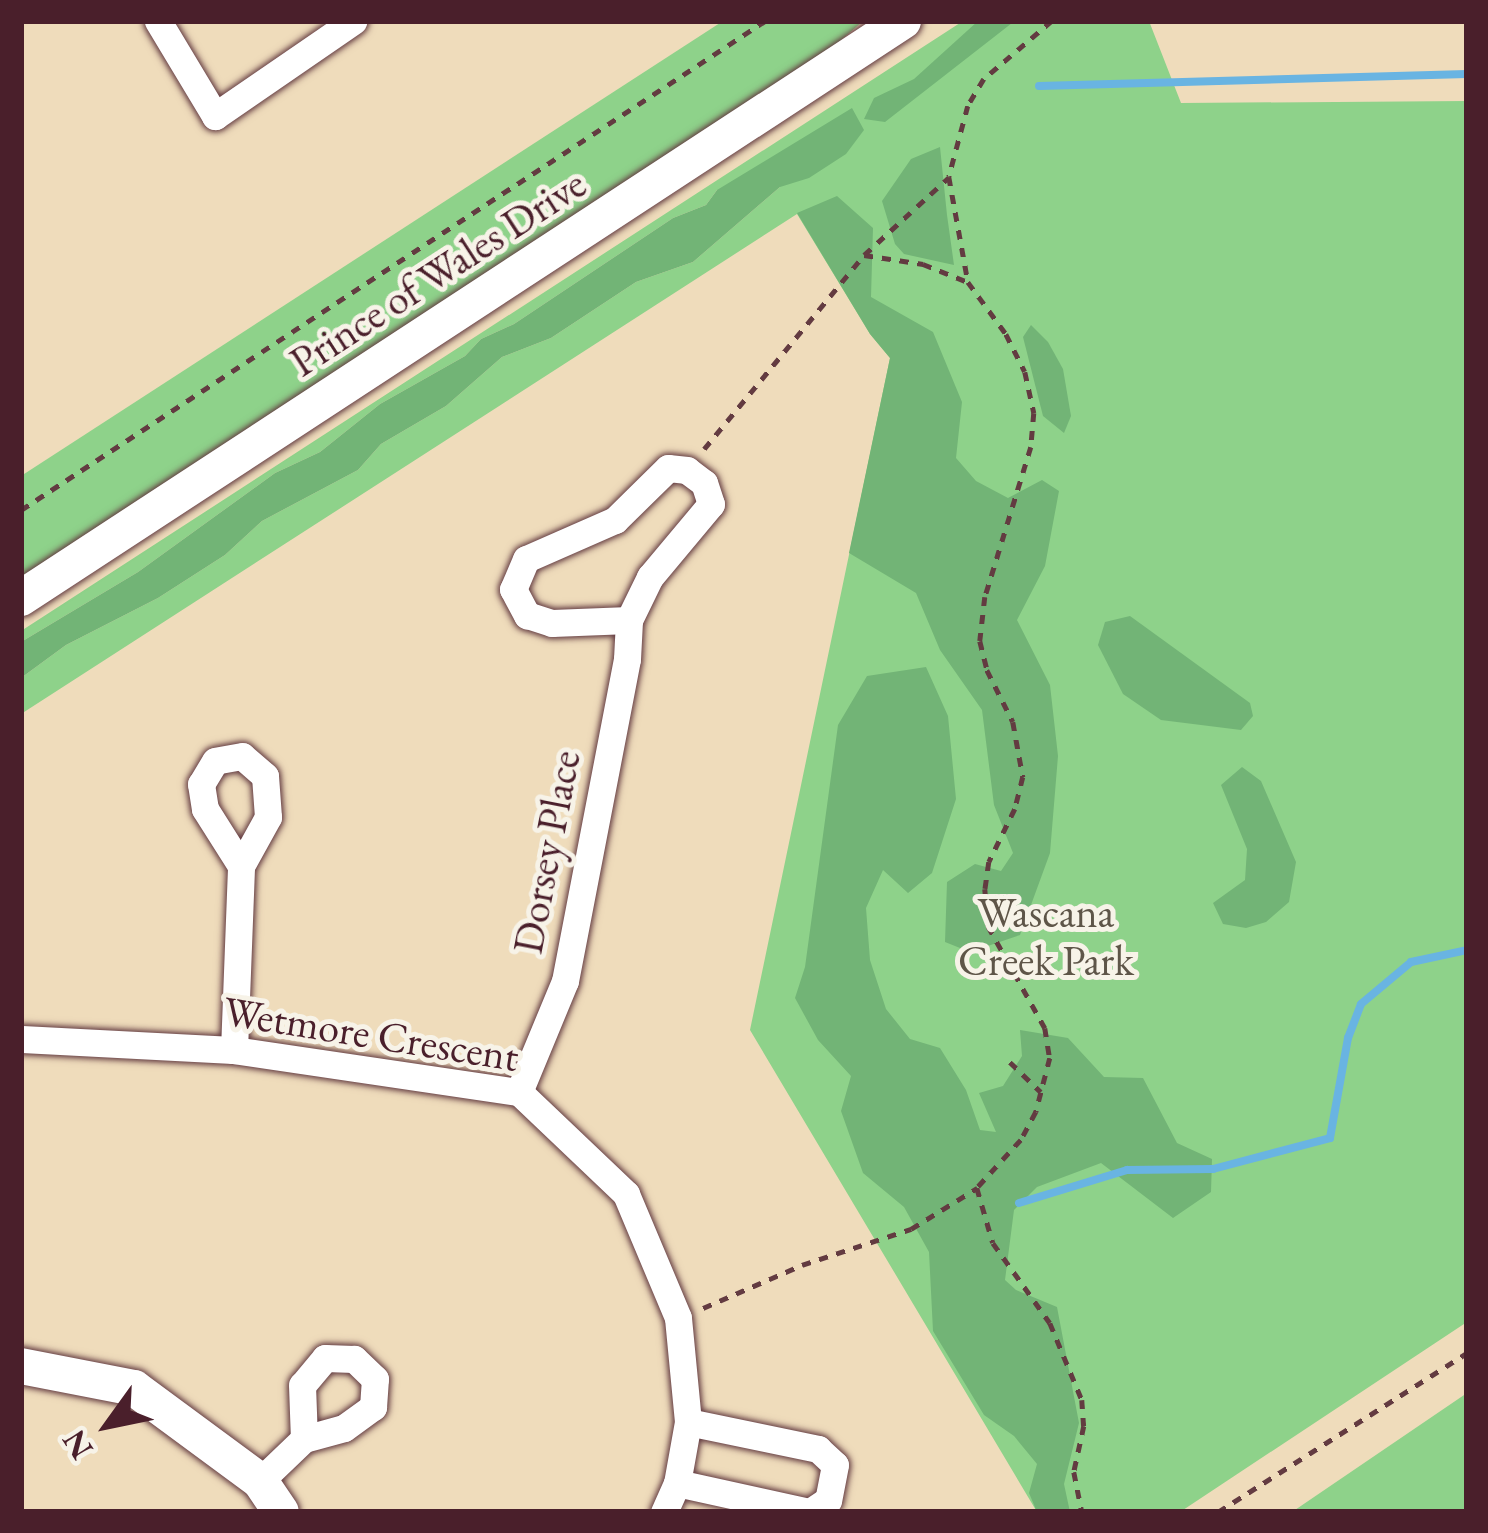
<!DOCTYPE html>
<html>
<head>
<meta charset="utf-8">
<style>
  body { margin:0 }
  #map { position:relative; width:1488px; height:1533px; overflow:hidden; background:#efdcbb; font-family:"EB Garamond",serif }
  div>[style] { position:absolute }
  .green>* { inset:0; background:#8ed28a }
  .forest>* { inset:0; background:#72b476 }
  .stream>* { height:8px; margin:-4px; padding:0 4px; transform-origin:4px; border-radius:4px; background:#69b4e2 }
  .path>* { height:4.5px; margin-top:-2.25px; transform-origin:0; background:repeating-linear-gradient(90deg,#633b41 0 9px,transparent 0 18px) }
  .roads { filter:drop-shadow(0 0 3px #633b41) drop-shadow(0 0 3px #633b41) }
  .street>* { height:27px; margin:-13.5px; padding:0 13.5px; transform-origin:13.5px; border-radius:13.5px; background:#fff }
  .secondary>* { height:36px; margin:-18px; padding:0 18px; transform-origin:18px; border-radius:18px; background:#fff }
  span { translate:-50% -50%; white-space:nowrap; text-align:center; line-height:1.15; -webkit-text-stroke:10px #f7f3e8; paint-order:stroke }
  .street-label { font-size:42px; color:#4a1f2b }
  .park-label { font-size:42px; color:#5e5548 }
  .frame { position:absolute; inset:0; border:24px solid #4a1f2b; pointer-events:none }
  .north { position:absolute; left:48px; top:1365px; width:120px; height:120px; -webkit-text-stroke:9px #f7f3e8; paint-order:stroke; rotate:237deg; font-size:33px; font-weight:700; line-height:48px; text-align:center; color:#4a1f2b }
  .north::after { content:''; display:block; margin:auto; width:42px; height:54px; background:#4a1f2b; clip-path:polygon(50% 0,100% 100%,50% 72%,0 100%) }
</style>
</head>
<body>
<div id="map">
  <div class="green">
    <i style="clip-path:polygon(723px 21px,863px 21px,773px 99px,21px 586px,21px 476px)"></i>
    <i style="clip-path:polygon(963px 21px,1149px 21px,1181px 103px,1467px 101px,1467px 1322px,1180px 1512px,1037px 1512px,750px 1030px,890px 358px,870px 334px,797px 214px,21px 714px,21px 678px,66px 645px,158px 598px,225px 555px,262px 521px,358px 470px,381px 444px,446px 406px,502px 357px,551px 338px,636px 282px,693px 262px,780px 187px,717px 190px,706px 205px,673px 218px,514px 324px,481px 339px,465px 356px,380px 404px,320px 452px,275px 473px,138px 572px,21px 642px,21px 631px)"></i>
    <i style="clip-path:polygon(1467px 1393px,1467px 1512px,1292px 1512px)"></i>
  </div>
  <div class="forest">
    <i style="clip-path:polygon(978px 21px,1012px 23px,885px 122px,864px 119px,874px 98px,914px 79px)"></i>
    <i style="clip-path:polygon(852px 108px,864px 130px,846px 154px,809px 178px,780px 187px,693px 262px,636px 282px,551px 338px,502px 357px,446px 406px,381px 444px,358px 470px,262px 521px,225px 555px,158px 598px,66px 645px,21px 678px,21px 642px,138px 572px,275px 473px,320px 452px,380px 404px,465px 356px,481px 339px,514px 324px,673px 218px,706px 205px,717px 190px)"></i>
    <i style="clip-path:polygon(940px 147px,947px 215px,954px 265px,904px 254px,895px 244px,882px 201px,911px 159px)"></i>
    <i style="clip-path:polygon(837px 196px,873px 228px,871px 297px,933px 332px,962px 402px,956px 458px,976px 481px,1008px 498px,1042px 480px,1059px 491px,1045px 566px,1017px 620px,1050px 685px,1058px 756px,1050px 853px,1020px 935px,970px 952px,945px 942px,947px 882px,975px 864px,1001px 871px,1013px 853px,994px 805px,982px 710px,940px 650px,916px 593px,849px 553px,890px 358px,870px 334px,797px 213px)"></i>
    <i style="clip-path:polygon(1031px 325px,1048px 342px,1063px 369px,1071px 416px,1064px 433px,1043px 416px,1023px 337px)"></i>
    <i style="clip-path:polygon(1130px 616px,1250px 703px,1253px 716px,1241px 730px,1161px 720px,1123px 694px,1098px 645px,1105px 622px)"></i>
    <i style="clip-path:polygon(926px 667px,948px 716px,956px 799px,932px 873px,908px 893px,883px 870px,866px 908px,870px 960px,886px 1009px,910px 1039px,940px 1048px,966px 1090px,980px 1130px,996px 1132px,979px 1093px,1003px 1086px,1022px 1056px,1020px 1030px,1068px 1038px,1104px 1077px,1143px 1078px,1177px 1143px,1212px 1159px,1211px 1192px,1173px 1218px,1101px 1163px,1037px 1187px,1014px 1210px,1005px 1280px,1016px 1290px,1057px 1307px,1079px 1423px,1064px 1484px,1070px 1512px,1037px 1512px,1029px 1493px,1037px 1464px,1014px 1436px,984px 1415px,933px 1331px,929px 1252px,904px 1207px,863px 1173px,841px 1111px,851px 1076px,818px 1040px,795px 998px,805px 967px,838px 725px,867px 676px)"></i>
    <i style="clip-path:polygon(1242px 767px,1261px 781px,1296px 862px,1289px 902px,1266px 922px,1246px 928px,1223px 924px,1213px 903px,1245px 880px,1247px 849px,1221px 785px)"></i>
  </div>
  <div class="stream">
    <i style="left:1039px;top:86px;width:428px;rotate:-1.6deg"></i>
    <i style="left:1019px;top:1203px;width:113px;rotate:-17deg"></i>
    <i style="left:1127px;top:1170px;width:86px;rotate:-0.7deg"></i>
    <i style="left:1213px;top:1169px;width:121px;rotate:-14.8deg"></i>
    <i style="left:1330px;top:1138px;width:102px;rotate:-79.8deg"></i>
    <i style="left:1348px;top:1038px;width:36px;rotate:-69deg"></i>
    <i style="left:1361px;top:1004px;width:65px;rotate:-40deg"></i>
    <i style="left:1411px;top:962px;width:57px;rotate:-12.1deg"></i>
  </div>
  <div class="path">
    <i style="left:1052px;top:21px;width:89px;rotate:139.5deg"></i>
    <i style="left:984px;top:79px;width:31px;rotate:121deg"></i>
    <i style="left:968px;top:106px;width:73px;rotate:105deg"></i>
    <i style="left:949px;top:177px;width:107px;rotate:79.7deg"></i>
    <i style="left:968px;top:282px;width:64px;rotate:53.8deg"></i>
    <i style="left:1006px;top:334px;width:42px;rotate:63.4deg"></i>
    <i style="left:1025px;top:372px;width:42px;rotate:77.6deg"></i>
    <i style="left:1034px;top:413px;width:34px;rotate:95deg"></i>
    <i style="left:1031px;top:447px;width:157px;rotate:107deg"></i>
    <i style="left:985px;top:597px;width:44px;rotate:96.5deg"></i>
    <i style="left:980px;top:641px;width:30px;rotate:76deg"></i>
    <i style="left:987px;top:670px;width:58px;rotate:63.4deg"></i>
    <i style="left:1013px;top:722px;width:56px;rotate:79.7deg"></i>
    <i style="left:1023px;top:777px;width:33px;rotate:104deg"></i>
    <i style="left:1015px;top:809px;width:59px;rotate:116.1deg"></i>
    <i style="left:989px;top:862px;width:27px;rotate:98deg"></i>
    <i style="left:985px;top:889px;width:37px;rotate:85deg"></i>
    <i style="left:988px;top:926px;width:117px;rotate:60.8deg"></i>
    <i style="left:1045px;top:1028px;width:30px;rotate:81deg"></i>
    <i style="left:1050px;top:1058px;width:56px;rotate:104.5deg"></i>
    <i style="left:1036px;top:1112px;width:32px;rotate:118deg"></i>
    <i style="left:1021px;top:1140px;width:65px;rotate:132.5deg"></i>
    <i style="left:977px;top:1188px;width:57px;rotate:73.8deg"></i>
    <i style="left:993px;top:1243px;width:98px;rotate:54.5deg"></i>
    <i style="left:1050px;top:1323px;width:83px;rotate:67.4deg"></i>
    <i style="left:1082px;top:1400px;width:26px;rotate:86deg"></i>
    <i style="left:1084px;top:1426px;width:47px;rotate:102.3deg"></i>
    <i style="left:1074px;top:1472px;width:41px;rotate:78.7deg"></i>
    <i style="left:864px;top:255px;width:60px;rotate:8.7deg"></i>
    <i style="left:923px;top:264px;width:48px;rotate:21.8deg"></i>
    <i style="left:704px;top:449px;width:251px;rotate:-50.5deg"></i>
    <i style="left:864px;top:255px;width:115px;rotate:-42.5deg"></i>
    <i style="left:21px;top:510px;width:890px;rotate:-33.32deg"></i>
    <i style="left:1010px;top:1062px;width:43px;rotate:44.1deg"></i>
    <i style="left:703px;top:1308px;width:108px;rotate:-23.5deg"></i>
    <i style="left:802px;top:1265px;width:115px;rotate:-18.3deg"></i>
    <i style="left:911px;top:1229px;width:78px;rotate:-31.8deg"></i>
    <i style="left:1218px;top:1512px;width:295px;rotate:-32.6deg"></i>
  </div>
  <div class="roads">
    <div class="street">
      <i style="left:158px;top:21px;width:111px;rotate:59deg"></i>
      <i style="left:215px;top:116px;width:168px;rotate:-34.5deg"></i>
      <i style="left:21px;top:1039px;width:213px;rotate:3deg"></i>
      <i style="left:234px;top:1050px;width:288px;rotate:8.4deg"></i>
      <i style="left:519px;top:1092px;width:148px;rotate:43.6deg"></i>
      <i style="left:626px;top:1194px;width:134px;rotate:67.2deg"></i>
      <i style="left:678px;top:1318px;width:104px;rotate:84.5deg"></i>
      <i style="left:688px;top:1422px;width:62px;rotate:100.2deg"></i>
      <i style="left:677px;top:1483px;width:32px;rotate:114deg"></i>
      <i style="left:234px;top:1050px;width:184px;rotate:-87.8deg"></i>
      <i style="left:241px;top:866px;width:56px;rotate:-61.1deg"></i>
      <i style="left:268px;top:817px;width:41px;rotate:-94.2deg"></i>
      <i style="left:265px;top:776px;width:30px;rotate:-139deg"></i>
      <i style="left:242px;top:756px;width:27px;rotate:170deg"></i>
      <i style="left:215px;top:761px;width:27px;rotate:121deg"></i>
      <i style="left:201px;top:784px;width:25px;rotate:81deg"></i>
      <i style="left:205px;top:809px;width:67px;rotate:57.7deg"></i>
      <i style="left:519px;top:1092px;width:120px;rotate:-67.5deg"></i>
      <i style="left:565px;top:981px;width:328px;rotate:-79.1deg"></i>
      <i style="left:627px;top:659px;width:39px;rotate:-87deg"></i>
      <i style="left:629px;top:620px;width:48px;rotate:-64deg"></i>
      <i style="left:650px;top:577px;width:95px;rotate:-50.1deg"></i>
      <i style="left:711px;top:504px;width:22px;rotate:-108deg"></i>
      <i style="left:704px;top:483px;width:21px;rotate:-143deg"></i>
      <i style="left:687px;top:470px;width:19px;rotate:-174deg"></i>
      <i style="left:668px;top:468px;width:74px;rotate:135.5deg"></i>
      <i style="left:615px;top:520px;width:97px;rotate:156.3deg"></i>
      <i style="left:526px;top:559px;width:33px;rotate:113deg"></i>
      <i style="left:513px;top:589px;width:30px;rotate:62deg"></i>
      <i style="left:527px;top:615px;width:26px;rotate:18deg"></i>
      <i style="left:552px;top:623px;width:77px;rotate:-2.2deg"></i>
      <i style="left:688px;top:1422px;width:133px;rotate:11.7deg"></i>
      <i style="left:818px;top:1449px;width:23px;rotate:43deg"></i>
      <i style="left:835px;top:1465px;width:36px;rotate:101deg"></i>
      <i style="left:828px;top:1500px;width:22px;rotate:146deg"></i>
      <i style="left:260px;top:1481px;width:61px;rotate:-43.7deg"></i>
      <i style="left:304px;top:1439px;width:41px;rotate:-15.4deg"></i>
      <i style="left:344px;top:1428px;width:36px;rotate:-36deg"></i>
      <i style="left:373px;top:1407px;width:28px;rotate:-86deg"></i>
      <i style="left:375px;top:1379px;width:29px;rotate:-136deg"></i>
      <i style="left:354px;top:1359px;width:29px;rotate:-178deg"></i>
      <i style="left:325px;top:1358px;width:35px;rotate:130deg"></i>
      <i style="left:302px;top:1385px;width:54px;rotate:87.9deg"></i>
      <i style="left:677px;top:1483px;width:135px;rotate:12.4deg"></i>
    </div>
    <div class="secondary">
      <i style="left:21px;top:598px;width:1054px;rotate:-33.19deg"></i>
      <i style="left:21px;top:1366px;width:115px;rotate:11deg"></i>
      <i style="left:134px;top:1388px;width:157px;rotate:36.4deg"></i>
      <i style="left:260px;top:1481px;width:37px;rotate:56deg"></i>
    </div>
  </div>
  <div class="street-label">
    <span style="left:438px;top:273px;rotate:-33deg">Prince of Wales Drive</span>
    <span style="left:547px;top:852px;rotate:-79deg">Dorsey Place</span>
    <span style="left:371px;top:1034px;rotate:9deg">Wetmore Crescent</span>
  </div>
  <div class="park-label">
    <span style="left:1046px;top:937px">Wascana<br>Creek Park</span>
  </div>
  <div class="frame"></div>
  <div class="north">N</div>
</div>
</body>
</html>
